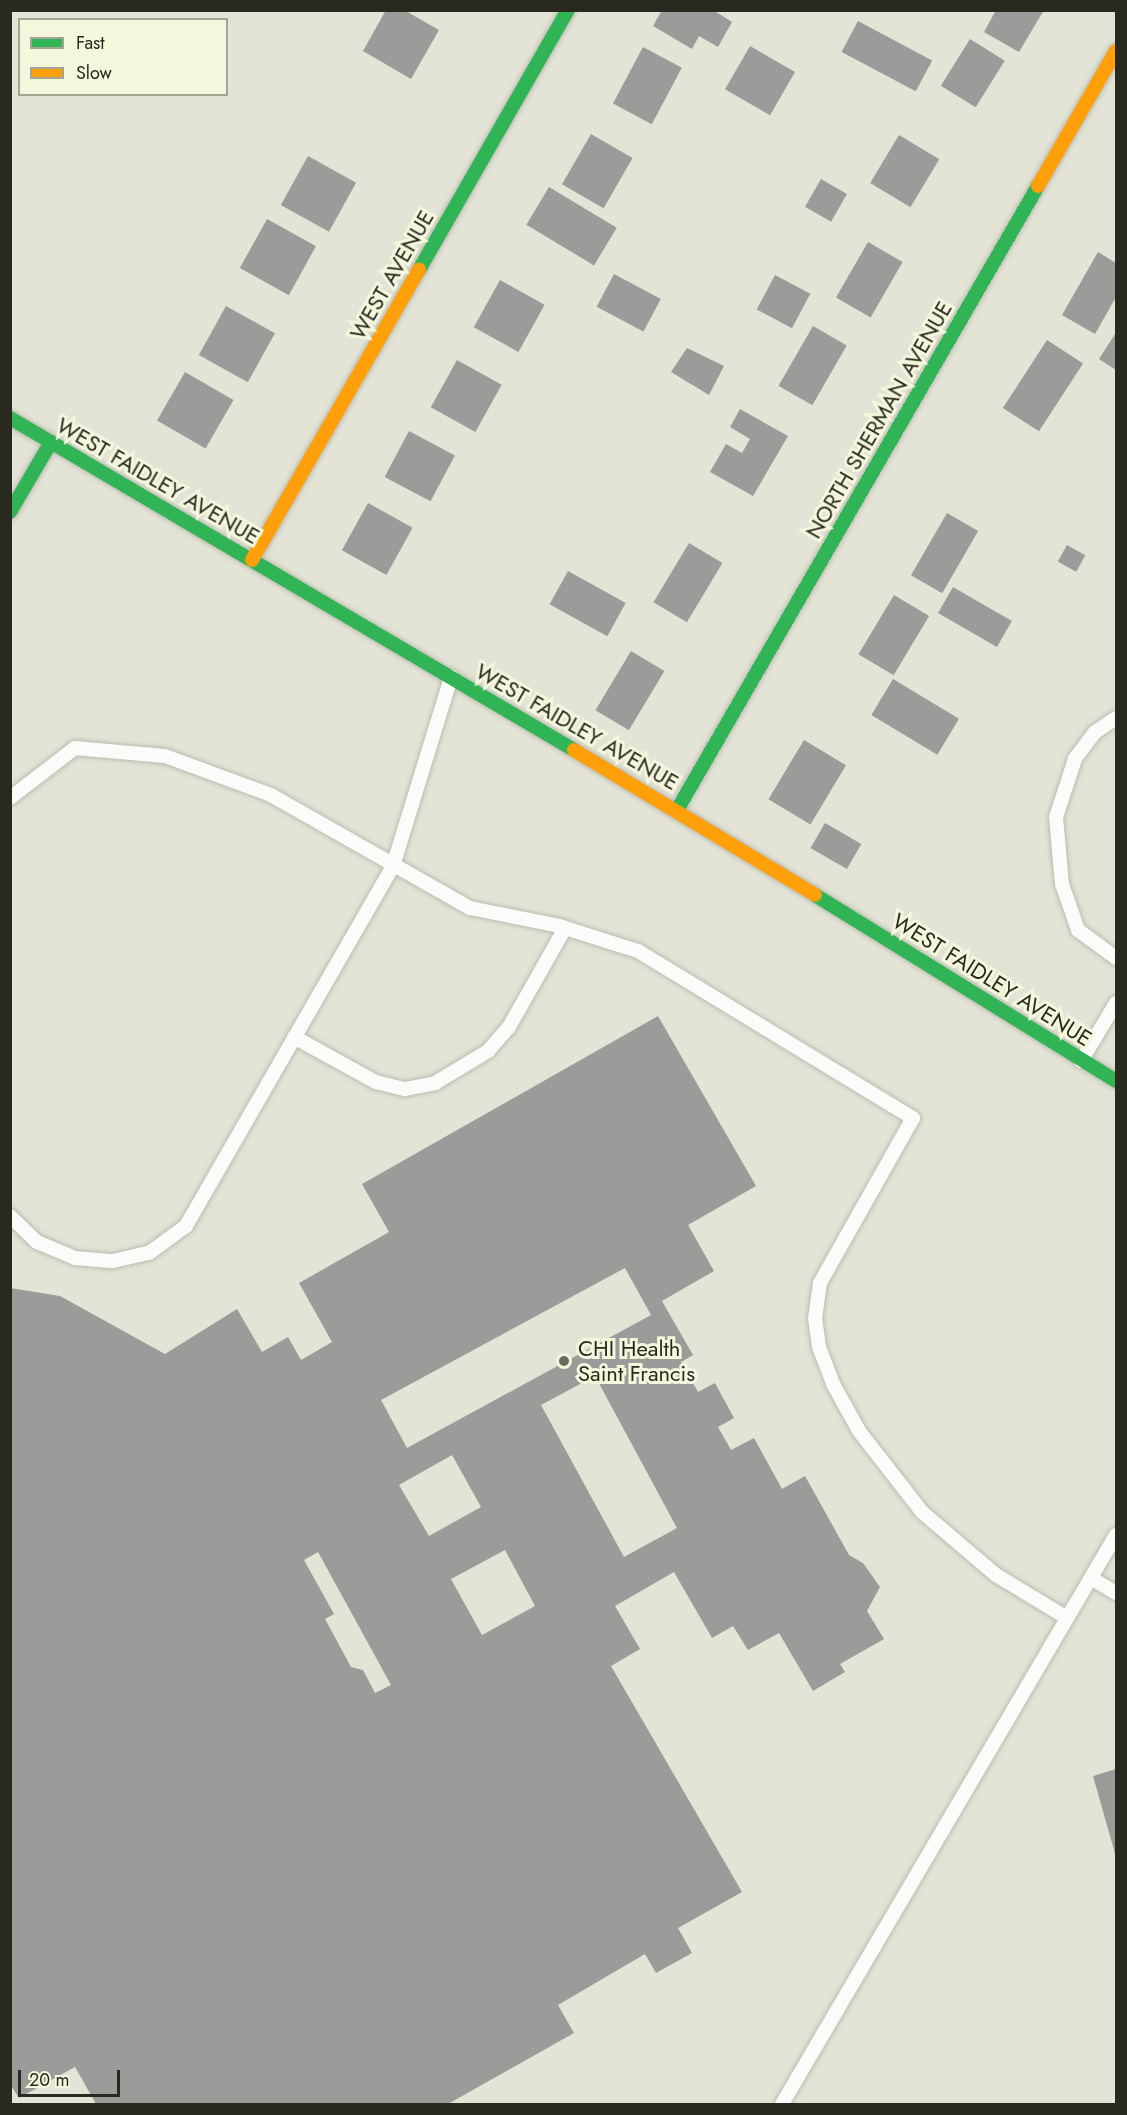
<!DOCTYPE html>
<html>
<head>
<meta charset="utf-8">
<style>
  body { margin:0 }
  #map { position:relative; width:1127px; height:2115px; overflow:hidden; background:#e3e4d6; font-family:Jost,sans-serif }
  div>[style] { position:absolute }
  .building>* { inset:0; background:#9a9c9a; transform-origin:0 0 }
  .roads { filter:drop-shadow(0 0 2px #bbbcb1) drop-shadow(0 0 2px #bbbcb1) }
  .lane>* { height:14px; margin:-7px; padding:0 7px; transform-origin:7px; border-radius:7px; background:#fbfbf9 }
  .fast>* { height:14px; margin:-7px; padding:0 7px; transform-origin:7px; border-radius:7px; background:#30b455 }
  .slow>* { height:14px; margin:-7px; padding:0 7px; transform-origin:7px; border-radius:7px; background:#ff9f0a }
  .dots>* { width:16px; height:16px; translate:-50% -50%; box-sizing:border-box; border:3px solid #f5f7dd; border-radius:50% }
  span { translate:-50% -50%; white-space:nowrap; text-align:center; line-height:1.15; -webkit-text-stroke:6px #f5f7dd; paint-order:stroke }
  .street-label { font-size:22px; color:#292920 }
  .poi-label { font-size:22px; color:#292920 }
  .left { translate:0 -50%; text-align:left }
  .frame { position:absolute; inset:0; border:12px solid #292920; pointer-events:none }
  .legend { position:absolute; left:18px; top:18px; width:210px; height:78px; box-sizing:border-box; background:#f5f7dd; border:2px solid #a3a591; margin:0; padding:8px 10px; list-style:none; font-size:18px; color:#292920 }
  .legend li { display:flex; align-items:center; gap:12px; height:30px }
  .legend b { width:30px; border:2px solid #a3a591 }
  .scale { position:absolute; left:18px; top:2070px; width:102px; height:27px; box-sizing:border-box; border:3px solid #292920; border-top:0; padding-left:8px; font-size:18px; line-height:21px; white-space:nowrap; color:#292920; -webkit-text-stroke:4px #f5f7dd; paint-order:stroke }
</style>
</head>
<body>
<div id="map">
  <div class="building">
    <i style="clip-path:polygon(386px 10px,404px 10px,439px 30px,411px 79px,363px 51px)"></i>
    <i style="clip-path:polygon(662px 10px,713px 10px,732px 22px,718px 47px,699px 36px,692px 49px,653px 26px)"></i>
    <i style="clip-path:polygon(996px 10px,1044px 10px,1019px 52px,984px 32px)"></i>
    <i style="left:858px;top:21px;width:84px;height:35px;rotate:28deg"></i>
    <i style="left:970px;top:39px;width:41px;height:55px;rotate:32deg"></i>
    <i style="left:750px;top:46px;width:52px;height:50px;rotate:30deg"></i>
    <i style="left:643px;top:47px;width:44px;height:64px;rotate:28deg"></i>
    <i style="left:591px;top:134px;width:48px;height:58px;rotate:30deg"></i>
    <i style="left:899px;top:135px;width:47px;height:56px;rotate:31deg"></i>
    <i style="left:308px;top:156px;width:55px;height:56px;rotate:29deg"></i>
    <i style="left:821px;top:179px;width:30px;height:32px;rotate:30deg"></i>
    <i style="left:549px;top:187px;width:79px;height:44px;rotate:31deg"></i>
    <i style="left:267px;top:219px;width:56px;height:56px;rotate:29deg"></i>
    <i style="left:868px;top:242px;width:40px;height:64px;rotate:30deg"></i>
    <i style="clip-path:polygon(1098px 252px,1116px 263px,1116px 297px,1095px 334px,1062px 315px)"></i>
    <i style="left:614px;top:274px;width:53px;height:37px;rotate:28deg"></i>
    <i style="left:775px;top:275px;width:40px;height:39px;rotate:28deg"></i>
    <i style="left:500px;top:280px;width:51px;height:54px;rotate:29deg"></i>
    <i style="left:226px;top:306px;width:56px;height:56px;rotate:29deg"></i>
    <i style="left:813px;top:326px;width:39px;height:69px;rotate:30deg"></i>
    <i style="clip-path:polygon(1115px 334px,1116px 335px,1116px 370px,1099px 359px)"></i>
    <i style="left:1047px;top:340px;width:43px;height:81px;rotate:33deg"></i>
    <i style="clip-path:polygon(687px 348px,724px 366px,709px 395px,671px 372px)"></i>
    <i style="left:457px;top:360px;width:51px;height:54px;rotate:29deg"></i>
    <i style="left:185px;top:372px;width:56px;height:56px;rotate:30deg"></i>
    <i style="clip-path:polygon(740px 409px,788px 436px,753px 496px,710px 472px,726px 444px,742px 453px,750px 439px,730px 427px)"></i>
    <i style="left:409px;top:431px;width:52px;height:52px;rotate:28deg"></i>
    <i style="left:368px;top:503px;width:51px;height:54px;rotate:29deg"></i>
    <i style="left:947px;top:513px;width:36px;height:72px;rotate:30deg"></i>
    <i style="left:689px;top:543px;width:39px;height:69px;rotate:31deg"></i>
    <i style="left:1067px;top:545px;width:21px;height:19px;rotate:29deg"></i>
    <i style="left:568px;top:571px;width:66px;height:38px;rotate:29deg"></i>
    <i style="left:953px;top:587px;width:68px;height:30px;rotate:30deg"></i>
    <i style="left:894px;top:595px;width:41px;height:69px;rotate:31deg"></i>
    <i style="left:631px;top:651px;width:39px;height:69px;rotate:31deg"></i>
    <i style="left:893px;top:679px;width:77px;height:42px;rotate:31deg"></i>
    <i style="left:804px;top:740px;width:49px;height:69px;rotate:31deg"></i>
    <i style="left:825px;top:823px;width:42px;height:29px;rotate:30deg"></i>
    <i style="clip-path:polygon(evenodd,658px 1016px,756px 1186px,688px 1225px,714px 1271px,662px 1301px,693px 1355px,681px 1362px,698px 1392px,715px 1383px,734px 1418px,718px 1427px,731px 1450px,754px 1438px,782px 1489px,805px 1476px,849px 1555px,863px 1563px,880px 1587px,867px 1611px,884px 1639px,840px 1664px,845px 1672px,813px 1691px,779px 1633px,748px 1650px,733px 1626px,712px 1638px,674px 1572px,615px 1606px,640px 1649px,611px 1666px,742px 1892px,678px 1928px,692px 1953px,656px 1973px,645px 1954px,558px 2005px,574px 2033px,448px 2104px,96px 2104px,75px 2067px,19px 2098px,10px 2084px,10px 1288px,60px 1296px,165px 1354px,237px 1309px,262px 1352px,288px 1337px,301px 1360px,332px 1342px,299px 1283px,389px 1232px,362px 1184px,658px 1016px,625px 1268px,651px 1315px,407px 1448px,381px 1400px,625px 1268px,658px 1016px,595px 1376px,677px 1528px,624px 1557px,541px 1405px,595px 1376px,658px 1016px,452px 1455px,481px 1507px,429px 1536px,399px 1485px,452px 1455px,658px 1016px,505px 1550px,535px 1606px,482px 1635px,451px 1579px,505px 1550px,658px 1016px,318px 1552px,391px 1685px,375px 1693px,363px 1670px,351px 1667px,325px 1619px,334px 1614px,304px 1560px,318px 1552px)"></i>
    <i style="clip-path:polygon(1116px 1769px,1116px 1857px,1093px 1776px)"></i>
  </div>
  <div class="roads">
    <div class="lane">
      <i style="left:1116px;top:718px;width:25px;rotate:146deg"></i>
      <i style="left:1095px;top:732px;width:34px;rotate:127deg"></i>
      <i style="left:1075px;top:759px;width:61px;rotate:108.1deg"></i>
      <i style="left:1056px;top:817px;width:67px;rotate:84.9deg"></i>
      <i style="left:1062px;top:884px;width:49px;rotate:70.8deg"></i>
      <i style="left:1078px;top:930px;width:47px;rotate:36.4deg"></i>
      <i style="left:10px;top:798px;width:82px;rotate:-37.6deg"></i>
      <i style="left:75px;top:748px;width:90px;rotate:5.1deg"></i>
      <i style="left:165px;top:756px;width:113px;rotate:20.2deg"></i>
      <i style="left:271px;top:795px;width:229px;rotate:29.6deg"></i>
      <i style="left:470px;top:908px;width:91px;rotate:11.4deg"></i>
      <i style="left:559px;top:926px;width:83px;rotate:17.6deg"></i>
      <i style="left:638px;top:951px;width:322px;rotate:31.3deg"></i>
      <i style="left:913px;top:1118px;width:189px;rotate:119.4deg"></i>
      <i style="left:820px;top:1283px;width:35px;rotate:98deg"></i>
      <i style="left:815px;top:1318px;width:29px;rotate:82deg"></i>
      <i style="left:819px;top:1347px;width:40px;rotate:69deg"></i>
      <i style="left:833px;top:1384px;width:54px;rotate:61deg"></i>
      <i style="left:859px;top:1431px;width:103px;rotate:52.1deg"></i>
      <i style="left:922px;top:1512px;width:97px;rotate:40.4deg"></i>
      <i style="left:996px;top:1575px;width:83px;rotate:31.2deg"></i>
      <i style="left:294px;top:1037px;width:94px;rotate:28.8deg"></i>
      <i style="left:376px;top:1082px;width:30px;rotate:14deg"></i>
      <i style="left:405px;top:1089px;width:31px;rotate:-11deg"></i>
      <i style="left:435px;top:1083px;width:62px;rotate:-31.1deg"></i>
      <i style="left:488px;top:1051px;width:32px;rotate:-49deg"></i>
      <i style="left:509px;top:1027px;width:114px;rotate:-60.5deg"></i>
      <i style="left:1081px;top:1061px;width:68px;rotate:-58.9deg"></i>
      <i style="left:10px;top:1216px;width:37px;rotate:44deg"></i>
      <i style="left:37px;top:1242px;width:41px;rotate:22.8deg"></i>
      <i style="left:75px;top:1258px;width:38px;rotate:5deg"></i>
      <i style="left:113px;top:1261px;width:37px;rotate:-13deg"></i>
      <i style="left:149px;top:1253px;width:46px;rotate:-36.1deg"></i>
      <i style="left:186px;top:1226px;width:415px;rotate:-60.1deg"></i>
      <i style="left:393px;top:866px;width:198px;rotate:-72.9deg"></i>
      <i style="left:1091px;top:1578px;width:29px;rotate:31deg"></i>
      <i style="left:782px;top:2104px;width:660px;rotate:-59.59deg"></i>
    </div>
    <div class="fast">
      <i style="left:419px;top:270px;width:300px;rotate:-60.2deg"></i>
      <i style="left:10px;top:418px;width:654px;rotate:30.48deg"></i>
      <i style="left:10px;top:512px;width:81px;rotate:-59.6deg"></i>
      <i style="left:677px;top:810px;width:721px;rotate:-59.95deg"></i>
      <i style="left:815px;top:895px;width:354px;rotate:31.7deg"></i>
    </div>
    <div class="slow">
      <i style="left:1038px;top:186px;width:156px;rotate:-60deg"></i>
      <i style="left:252px;top:560px;width:335px;rotate:-60.1deg"></i>
      <i style="left:574px;top:750px;width:281px;rotate:31deg"></i>
    </div>
  </div>
  <div class="dots">
    <i style="left:564px;top:1361px;background:#6a6a60"></i>
  </div>
  <div class="street-label">
    <span style="left:392px;top:275px;rotate:-60deg">WEST AVENUE</span>
    <span style="left:879px;top:420px;rotate:-60deg">NORTH SHERMAN AVENUE</span>
    <span style="left:158px;top:481px;rotate:30deg">WEST FAIDLEY AVENUE</span>
    <span style="left:577px;top:727px;rotate:30deg">WEST FAIDLEY AVENUE</span>
    <span style="left:992px;top:980px;rotate:32deg">WEST FAIDLEY AVENUE</span>
  </div>
  <div class="poi-label">
    <span class="left" style="left:578px;top:1361px">CHI Health<br>Saint Francis</span>
  </div>
  <div class="frame"></div>
  <ul class="legend">
  <li><b style="height:8px;background:#30b455"></b>Fast</li>
  <li><b style="height:8px;background:#ff9f0a"></b>Slow</li>
  </ul>
  <div class="scale">20 m</div>
</div>
</body>
</html>
